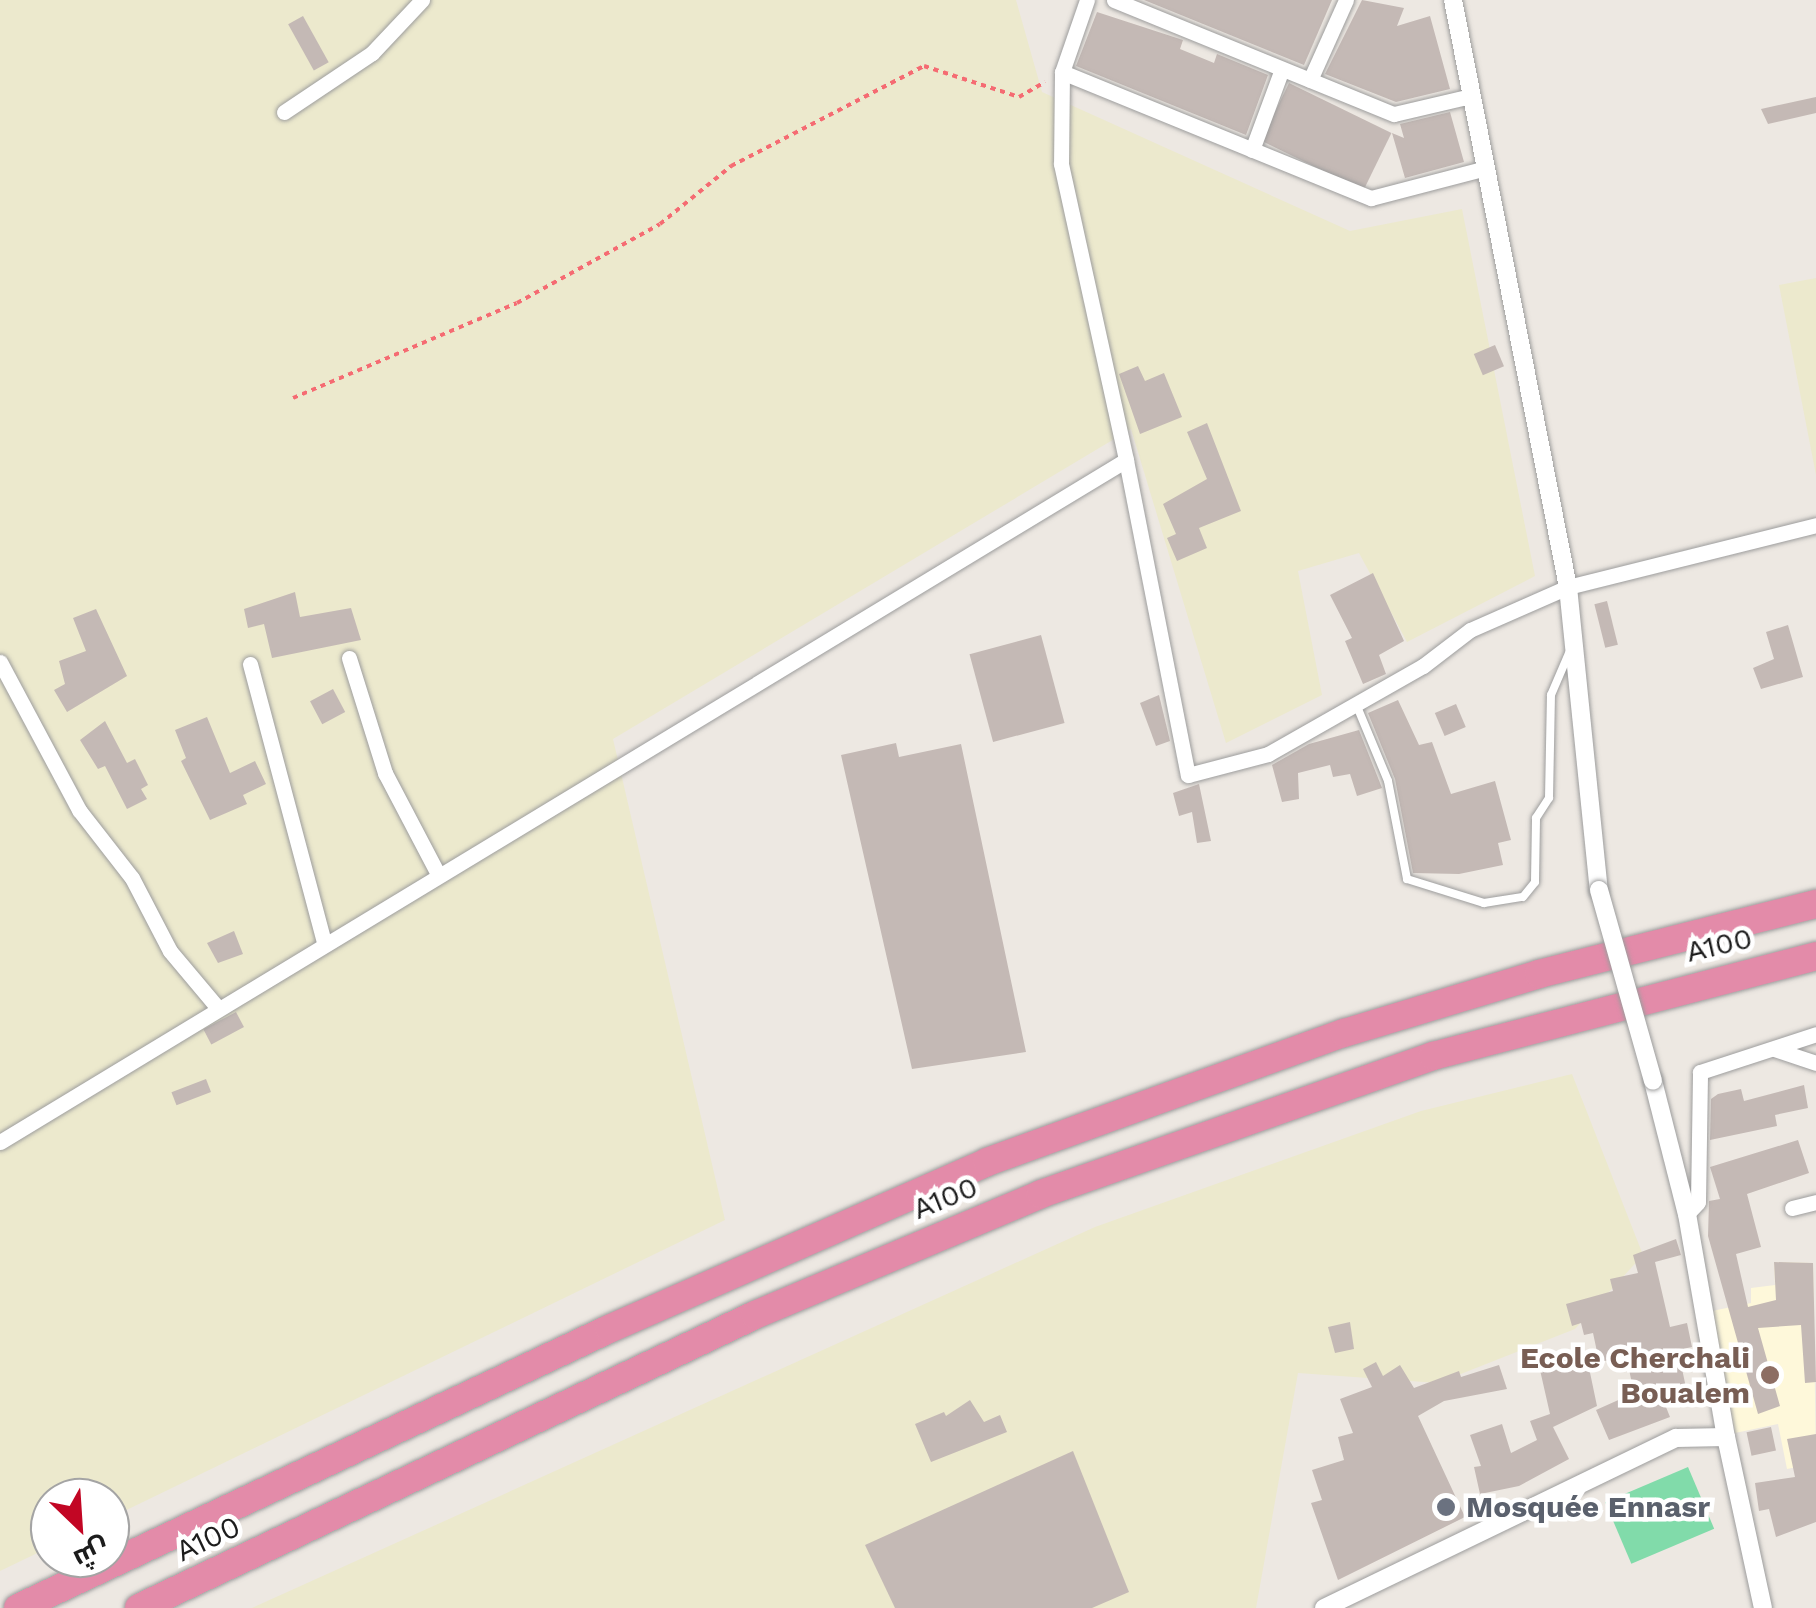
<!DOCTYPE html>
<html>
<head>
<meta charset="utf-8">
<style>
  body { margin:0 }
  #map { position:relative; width:1816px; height:1608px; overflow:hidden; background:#ede8e2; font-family:"Work Sans",Cairo,sans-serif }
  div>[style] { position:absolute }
  .education>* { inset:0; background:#fef8da }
  .farmland>* { inset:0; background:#ece9cd }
  .pitch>* { inset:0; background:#81dbaa; transform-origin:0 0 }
  .building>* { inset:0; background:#c4b9b5; transform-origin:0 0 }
  .path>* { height:4px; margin-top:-2px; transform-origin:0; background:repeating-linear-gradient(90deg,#f56b72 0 5px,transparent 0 10px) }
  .roads { filter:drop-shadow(0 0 2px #9d9d9d) drop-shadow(0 0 2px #9d9d9d) }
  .service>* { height:8px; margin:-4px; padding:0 4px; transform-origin:4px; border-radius:4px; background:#fff }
  .minor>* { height:15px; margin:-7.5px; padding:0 7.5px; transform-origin:7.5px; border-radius:7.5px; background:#fff }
  .tertiary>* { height:18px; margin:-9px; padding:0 9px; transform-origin:9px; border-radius:9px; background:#fff }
  .motorway>* { height:28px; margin:-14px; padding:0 14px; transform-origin:14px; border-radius:14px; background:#e38ba9 }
  .bridges { filter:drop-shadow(0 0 2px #9d9d9d) drop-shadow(0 0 2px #9d9d9d) }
  .tertiary-bridge>* { height:18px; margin:-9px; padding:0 9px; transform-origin:9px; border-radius:9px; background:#fff }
  .dots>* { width:28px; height:28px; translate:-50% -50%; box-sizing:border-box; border:5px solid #fff; border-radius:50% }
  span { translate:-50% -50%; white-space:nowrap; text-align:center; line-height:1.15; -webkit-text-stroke:9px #fff; paint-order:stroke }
  .street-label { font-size:30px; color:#1c1c1c }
  .education-label { font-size:30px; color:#785e54; font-weight:700 }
  .right { translate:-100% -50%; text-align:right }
  .worship-label { font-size:30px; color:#5b616d; font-weight:700 }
  .left { translate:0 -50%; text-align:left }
  .north { position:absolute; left:30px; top:1478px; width:100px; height:100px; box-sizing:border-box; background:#fff; border:2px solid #a4a4a4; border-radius:50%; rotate:155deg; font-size:28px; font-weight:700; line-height:40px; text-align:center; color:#1c1c1c }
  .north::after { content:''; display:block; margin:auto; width:35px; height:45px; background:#c20624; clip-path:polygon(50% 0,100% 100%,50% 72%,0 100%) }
</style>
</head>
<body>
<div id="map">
  <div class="education">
    <i style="clip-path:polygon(1774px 1262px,1813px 1263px,1816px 1463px,1787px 1469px,1778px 1424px,1735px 1433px,1712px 1311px,1751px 1303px,1751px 1288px,1775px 1285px)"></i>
  </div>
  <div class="farmland">
    <i style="clip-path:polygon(0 0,1016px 0,1042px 92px,1350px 231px,1462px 209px,1535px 576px,1407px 642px,1359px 553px,1298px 571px,1322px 695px,1226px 743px,1131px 429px,613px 739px,725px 1220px,110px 1518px,110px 1498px,50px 1498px,50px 1547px,0 1571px)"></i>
    <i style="clip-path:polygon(1816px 278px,1816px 475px,1779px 285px)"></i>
    <i style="clip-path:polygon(1572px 1074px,1643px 1255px,1575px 1329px,1438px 1383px,1298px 1373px,1256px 1608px,252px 1608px,1095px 1227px,1421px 1111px)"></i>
  </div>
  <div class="pitch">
    <i style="left:1688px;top:1467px;width:67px;height:90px;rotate:67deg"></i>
  </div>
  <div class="building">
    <i style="clip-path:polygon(1144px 0,1332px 0,1304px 65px)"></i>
    <i style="clip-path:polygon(1362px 0,1404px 8px,1397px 26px,1430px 16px,1450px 89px,1396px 102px,1325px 74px)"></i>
    <i style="clip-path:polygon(1097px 12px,1183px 40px,1180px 49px,1214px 63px,1217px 54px,1268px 75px,1246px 135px,1076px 66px)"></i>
    <i style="left:303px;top:16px;width:53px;height:17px;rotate:61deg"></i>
    <i style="left:1289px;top:83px;width:114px;height:64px;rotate:26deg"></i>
    <i style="clip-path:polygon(1816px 97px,1816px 113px,1768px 124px,1761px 109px)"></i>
    <i style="clip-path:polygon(1450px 112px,1464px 162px,1405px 178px,1392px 133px,1404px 138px,1400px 124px)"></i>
    <i style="left:1495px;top:345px;width:23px;height:23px;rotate:67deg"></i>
    <i style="clip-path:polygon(1138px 366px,1145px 381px,1164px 373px,1182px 417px,1140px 434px,1119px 374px)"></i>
    <i style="clip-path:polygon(1207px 423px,1241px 511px,1199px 528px,1207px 548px,1177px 561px,1167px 538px,1176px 534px,1163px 504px,1207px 479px,1187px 432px)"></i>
    <i style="clip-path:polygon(1373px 573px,1404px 641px,1379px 655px,1386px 674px,1363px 684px,1345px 641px,1352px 638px,1330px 595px)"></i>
    <i style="clip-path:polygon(295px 592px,300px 617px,351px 608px,361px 640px,272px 658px,264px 624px,248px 628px,244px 609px)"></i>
    <i style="left:1607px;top:601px;width:45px;height:13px;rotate:76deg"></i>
    <i style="clip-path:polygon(96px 609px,127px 676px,67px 712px,54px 690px,65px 684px,59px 661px,86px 651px,73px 618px)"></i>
    <i style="clip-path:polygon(1788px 625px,1803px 677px,1761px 689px,1753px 668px,1774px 659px,1766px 632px)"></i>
    <i style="left:1041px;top:635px;width:91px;height:74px;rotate:75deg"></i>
    <i style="left:333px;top:689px;width:26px;height:26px;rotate:62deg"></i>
    <i style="clip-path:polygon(1159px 695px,1170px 741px,1156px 746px,1140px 703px)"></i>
    <i style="clip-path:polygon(1398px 700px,1419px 745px,1432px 742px,1451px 794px,1495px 781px,1511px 840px,1498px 843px,1503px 865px,1459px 874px,1413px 873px,1395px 779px,1368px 713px)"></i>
    <i style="left:1456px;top:704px;width:25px;height:23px;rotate:67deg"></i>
    <i style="clip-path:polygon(207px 717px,230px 773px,255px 761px,266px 784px,243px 795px,247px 804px,210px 820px,181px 761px,186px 758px,175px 730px)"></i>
    <i style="clip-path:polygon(105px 721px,127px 763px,135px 759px,148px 785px,141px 789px,147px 799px,127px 809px,105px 766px,98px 769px,80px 740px)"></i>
    <i style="clip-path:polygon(1359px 730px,1382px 788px,1357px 796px,1350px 774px,1333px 777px,1330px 765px,1298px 773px,1299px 799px,1282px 802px,1272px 765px,1309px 744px)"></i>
    <i style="clip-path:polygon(896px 743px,899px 757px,961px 744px,1026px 1052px,912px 1069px,841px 755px)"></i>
    <i style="clip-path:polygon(1199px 784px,1211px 841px,1197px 843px,1192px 812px,1179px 816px,1173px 793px)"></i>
    <i style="clip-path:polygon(234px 931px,243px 954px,218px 963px,207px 943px)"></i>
    <i style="left:236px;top:1012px;width:17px;height:37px;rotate:62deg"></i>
    <i style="left:206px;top:1079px;width:14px;height:37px;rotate:69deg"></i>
    <i style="clip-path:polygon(1804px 1085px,1808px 1108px,1775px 1115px,1777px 1126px,1710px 1140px,1711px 1099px,1718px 1094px,1741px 1089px,1744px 1101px)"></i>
    <i style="clip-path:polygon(1798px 1140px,1809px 1173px,1747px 1194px,1761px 1247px,1736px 1254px,1748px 1307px,1776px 1300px,1774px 1262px,1813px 1263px,1816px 1382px,1805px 1383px,1801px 1325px,1758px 1328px,1780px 1406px,1758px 1414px,1708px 1236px,1709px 1201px,1720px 1199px,1710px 1167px)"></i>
    <i style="clip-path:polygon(1676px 1239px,1681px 1255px,1655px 1262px,1670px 1327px,1687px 1323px,1692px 1347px,1678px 1350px,1688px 1397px,1664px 1402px,1670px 1417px,1609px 1440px,1596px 1410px,1634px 1393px,1627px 1360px,1599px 1361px,1593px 1333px,1584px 1335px,1581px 1323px,1572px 1326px,1566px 1304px,1613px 1291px,1610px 1279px,1638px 1273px,1633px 1255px)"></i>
    <i style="clip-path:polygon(1350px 1322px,1354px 1349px,1335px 1353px,1328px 1327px)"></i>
    <i style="clip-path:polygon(1376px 1362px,1383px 1376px,1400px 1365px,1414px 1388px,1459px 1371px,1461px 1377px,1499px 1365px,1507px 1389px,1444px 1401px,1418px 1416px,1465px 1517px,1338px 1580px,1311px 1503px,1322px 1500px,1312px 1470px,1344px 1460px,1338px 1437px,1353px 1433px,1340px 1399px,1372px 1387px,1363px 1369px)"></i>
    <i style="clip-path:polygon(1588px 1363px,1597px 1406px,1553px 1427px,1569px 1459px,1519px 1486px,1480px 1494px,1474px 1467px,1481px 1466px,1470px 1435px,1502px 1424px,1511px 1453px,1537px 1440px,1530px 1421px,1550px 1414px,1540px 1370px)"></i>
    <i style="clip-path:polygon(970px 1400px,984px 1422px,1000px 1415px,1007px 1432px,931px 1462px,915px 1424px,944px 1412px,946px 1416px)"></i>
    <i style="left:1771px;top:1427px;width:24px;height:25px;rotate:78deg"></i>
    <i style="clip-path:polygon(1816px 1434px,1816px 1522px,1776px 1537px,1769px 1509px,1759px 1511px,1755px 1483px,1795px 1477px,1787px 1439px)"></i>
    <i style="clip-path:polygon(1073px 1451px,1129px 1592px,1092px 1608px,895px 1608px,865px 1545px)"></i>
  </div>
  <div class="path">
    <i style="left:293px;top:398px;width:243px;rotate:-23deg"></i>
    <i style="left:517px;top:303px;width:163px;rotate:-28.9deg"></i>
    <i style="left:660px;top:224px;width:92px;rotate:-39.2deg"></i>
    <i style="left:731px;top:166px;width:217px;rotate:-27.4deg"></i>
    <i style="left:924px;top:66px;width:100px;rotate:18.1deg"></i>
    <i style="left:1019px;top:97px;width:30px;rotate:-30deg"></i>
  </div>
  <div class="roads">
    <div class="service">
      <i style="left:1356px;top:704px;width:83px;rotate:67.4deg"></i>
      <i style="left:1388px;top:781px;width:100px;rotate:79deg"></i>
      <i style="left:1407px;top:879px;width:81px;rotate:17.3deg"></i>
      <i style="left:1484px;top:903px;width:39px;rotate:-9deg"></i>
      <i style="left:1523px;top:897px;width:19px;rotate:-51deg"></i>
      <i style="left:1535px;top:882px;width:64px;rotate:-89.1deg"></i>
      <i style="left:1536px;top:818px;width:24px;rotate:-57deg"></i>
      <i style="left:1549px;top:798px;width:103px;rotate:-88.9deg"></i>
      <i style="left:1551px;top:695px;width:46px;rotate:-66.8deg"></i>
    </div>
    <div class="minor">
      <i style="left:1087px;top:0;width:76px;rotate:109.1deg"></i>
      <i style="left:1062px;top:72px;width:334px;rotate:22.2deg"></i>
      <i style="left:1371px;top:198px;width:119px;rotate:-14.6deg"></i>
      <i style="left:1114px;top:0;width:302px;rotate:22.2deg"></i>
      <i style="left:1394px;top:114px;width:79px;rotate:-13.2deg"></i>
      <i style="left:1062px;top:72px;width:92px;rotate:90.6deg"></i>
      <i style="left:1061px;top:164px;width:303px;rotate:77.6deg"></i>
      <i style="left:1310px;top:80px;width:88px;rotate:-65.8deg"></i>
      <i style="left:284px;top:112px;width:106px;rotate:-33.8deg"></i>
      <i style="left:372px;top:53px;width:73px;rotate:-46.7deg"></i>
      <i style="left:1252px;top:150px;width:86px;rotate:-69.7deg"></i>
      <i style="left:349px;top:658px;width:121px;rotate:72.6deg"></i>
      <i style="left:385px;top:773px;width:114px;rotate:62.3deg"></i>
      <i style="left:0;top:662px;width:168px;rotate:61.9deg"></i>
      <i style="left:79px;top:810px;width:86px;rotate:52.1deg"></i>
      <i style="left:132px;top:878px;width:82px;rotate:62.5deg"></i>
      <i style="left:170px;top:951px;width:73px;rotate:50deg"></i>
      <i style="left:250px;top:664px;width:288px;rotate:75.1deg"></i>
      <i style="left:1774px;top:1049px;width:44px;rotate:18.4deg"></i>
      <i style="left:0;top:1142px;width:1316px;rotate:-31.2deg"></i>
      <i style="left:1126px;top:460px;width:321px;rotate:78.9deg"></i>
      <i style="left:1188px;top:775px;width:83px;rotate:-14.7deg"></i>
      <i style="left:1268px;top:754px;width:178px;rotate:-29.6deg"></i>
      <i style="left:1423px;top:666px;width:59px;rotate:-37.5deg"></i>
      <i style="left:1470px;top:630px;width:107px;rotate:-23.7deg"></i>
      <i style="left:1568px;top:587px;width:256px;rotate:-14deg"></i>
      <i style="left:1792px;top:1208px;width:25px;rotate:-14deg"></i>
      <i style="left:1687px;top:1214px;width:16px;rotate:-47deg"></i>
      <i style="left:1698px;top:1202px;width:130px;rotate:-89.1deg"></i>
      <i style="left:1700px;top:1072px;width:122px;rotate:-18.1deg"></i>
    </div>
    <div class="tertiary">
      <i style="left:1453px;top:0;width:598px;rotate:78.92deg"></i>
      <i style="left:1568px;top:587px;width:305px;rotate:84.2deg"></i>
      <i style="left:1653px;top:1081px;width:137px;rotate:75.7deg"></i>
      <i style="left:1687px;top:1214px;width:226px;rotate:80.1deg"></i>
      <i style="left:1324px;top:1608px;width:391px;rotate:-25.8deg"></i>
      <i style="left:1676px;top:1438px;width:50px;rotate:-1.1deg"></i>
      <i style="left:1726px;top:1437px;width:175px;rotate:77.8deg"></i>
    </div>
    <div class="motorway">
      <i style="left:18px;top:1608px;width:654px;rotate:-25.27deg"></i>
      <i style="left:609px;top:1329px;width:413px;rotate:-23.8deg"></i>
      <i style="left:987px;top:1162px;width:380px;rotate:-19.9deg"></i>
      <i style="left:1344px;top:1033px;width:204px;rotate:-16.8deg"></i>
      <i style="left:1539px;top:974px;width:286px;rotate:-14.2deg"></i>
      <i style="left:139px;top:1608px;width:682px;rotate:-25.44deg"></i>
      <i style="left:755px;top:1315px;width:311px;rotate:-22.9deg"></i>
      <i style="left:1041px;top:1194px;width:416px;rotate:-19.4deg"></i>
      <i style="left:1433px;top:1056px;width:396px;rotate:-14.6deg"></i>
    </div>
  </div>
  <div class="bridges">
    <div class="tertiary-bridge">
      <i style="left:1599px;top:890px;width:198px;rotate:74.2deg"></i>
    </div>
  </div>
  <div class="dots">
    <i style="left:1770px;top:1375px;background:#8d6e63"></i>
    <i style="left:1446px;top:1507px;background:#6b7280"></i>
  </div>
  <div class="street-label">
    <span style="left:1719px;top:945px;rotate:-13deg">A100</span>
    <span style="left:945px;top:1198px;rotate:-22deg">A100</span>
    <span style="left:208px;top:1539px;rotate:-25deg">A100</span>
  </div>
  <div class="education-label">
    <span class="right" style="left:1750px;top:1375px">Ecole Cherchali<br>Boualem</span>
  </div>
  <div class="worship-label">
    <span class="left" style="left:1466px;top:1507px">Mosquée Ennasr</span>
  </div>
  <div class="north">ش</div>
</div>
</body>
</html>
